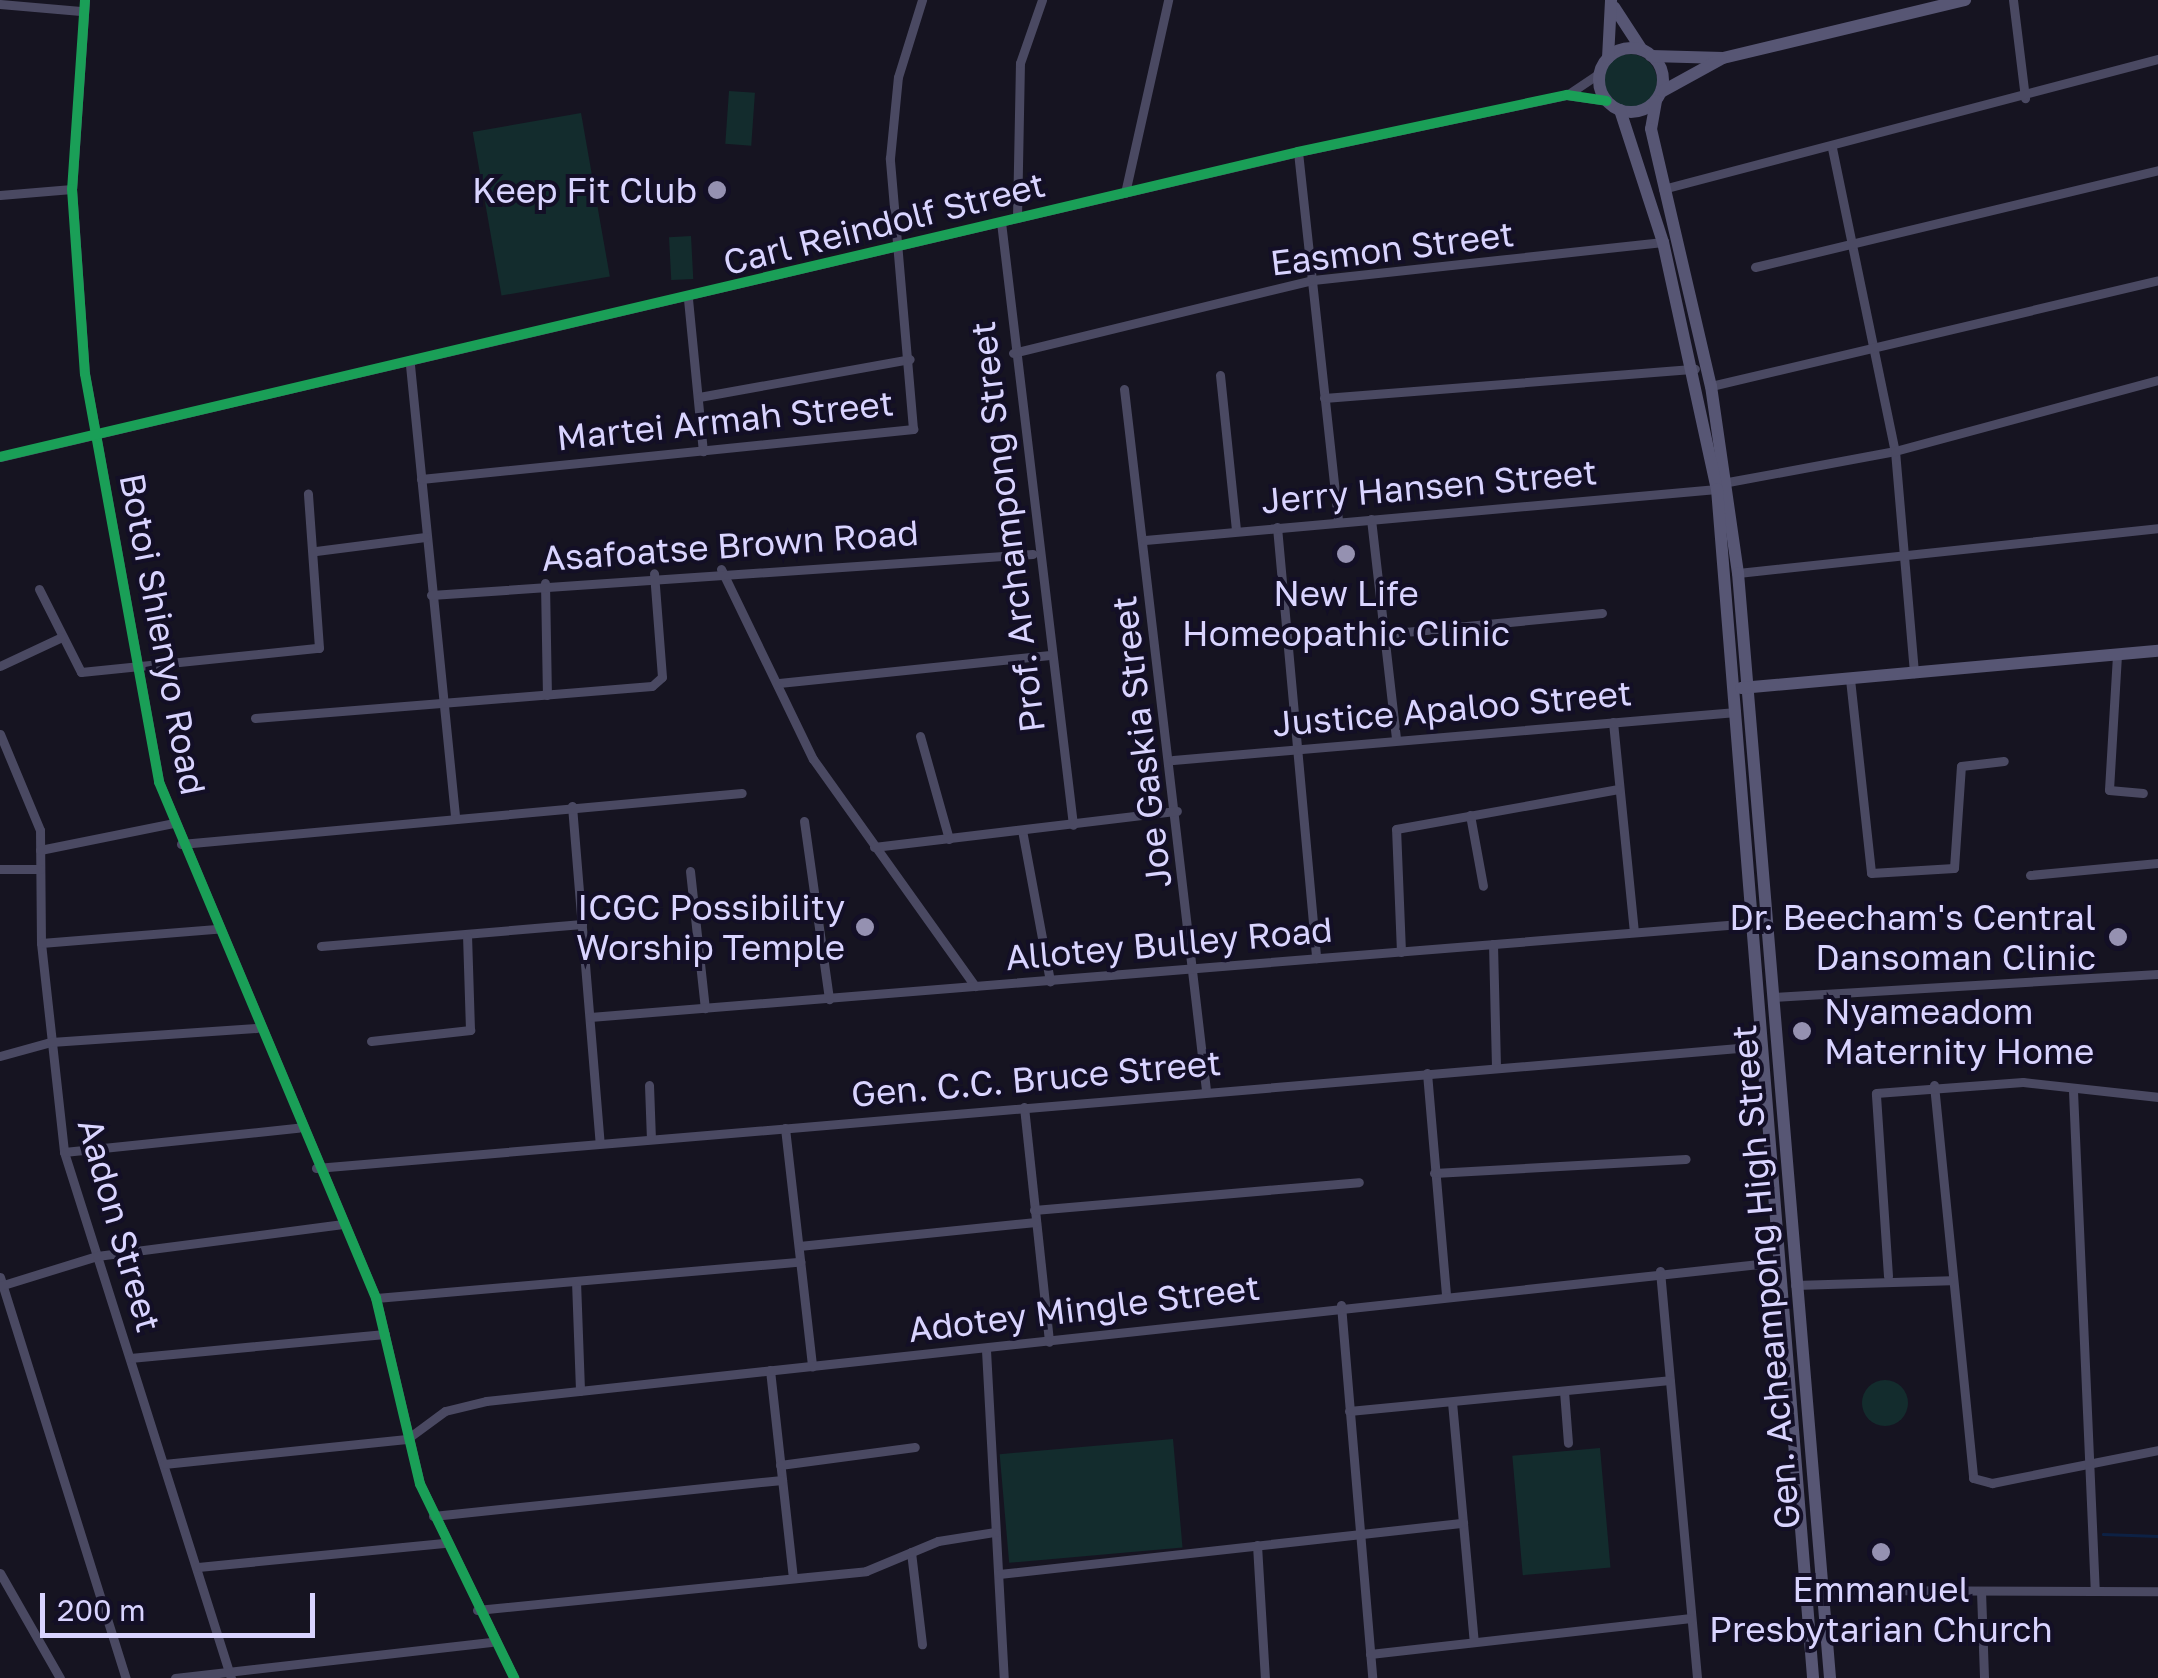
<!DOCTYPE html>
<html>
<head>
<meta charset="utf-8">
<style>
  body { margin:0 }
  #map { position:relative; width:2158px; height:1678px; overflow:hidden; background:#161421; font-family:"Golos Text",sans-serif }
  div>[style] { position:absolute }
  .green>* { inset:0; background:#132c2d; transform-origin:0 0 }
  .round { border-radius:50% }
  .stream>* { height:2.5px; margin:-1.25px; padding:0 1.25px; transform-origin:1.25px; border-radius:1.25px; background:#0d2144 }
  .street>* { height:9px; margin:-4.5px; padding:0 4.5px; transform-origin:4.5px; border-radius:4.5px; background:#4a4962 }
  .secondary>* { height:12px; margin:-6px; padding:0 6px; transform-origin:6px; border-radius:6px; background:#575674 }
  .secondary>.ring { margin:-6px; padding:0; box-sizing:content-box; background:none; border:12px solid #575674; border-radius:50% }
  .cycleway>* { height:10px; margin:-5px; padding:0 5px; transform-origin:5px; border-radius:5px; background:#1a9f57 }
  .dots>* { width:28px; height:28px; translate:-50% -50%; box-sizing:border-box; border:5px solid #130f26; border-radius:50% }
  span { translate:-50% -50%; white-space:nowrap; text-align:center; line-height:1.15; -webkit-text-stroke:8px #130f26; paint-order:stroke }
  .poi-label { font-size:35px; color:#d9d4ff }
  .right { translate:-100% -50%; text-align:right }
  .left { translate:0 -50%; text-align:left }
  .street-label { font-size:35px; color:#d9d4ff }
  .scale { position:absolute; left:40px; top:1593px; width:275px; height:45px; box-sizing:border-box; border:5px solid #d9d4ff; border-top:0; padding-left:12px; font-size:30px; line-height:35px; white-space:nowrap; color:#d9d4ff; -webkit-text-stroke:8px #130f26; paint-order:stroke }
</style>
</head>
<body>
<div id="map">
  <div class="green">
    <i class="round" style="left:1603px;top:54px;width:54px;height:54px"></i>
    <i style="left:729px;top:91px;width:26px;height:53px;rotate:4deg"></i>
    <i style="left:581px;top:113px;width:166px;height:110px;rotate:80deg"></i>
    <i style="left:691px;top:236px;width:43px;height:22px;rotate:87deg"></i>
    <i class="round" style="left:1862px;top:1380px;width:46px;height:46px"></i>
    <i style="left:1173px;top:1439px;width:109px;height:174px;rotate:85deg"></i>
    <i style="left:1600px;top:1448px;width:120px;height:88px;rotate:85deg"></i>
  </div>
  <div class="stream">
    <i style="left:2103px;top:1534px;width:55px;rotate:2.1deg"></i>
  </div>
  <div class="street">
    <i style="left:85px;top:0;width:189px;rotate:93.9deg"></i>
    <i style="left:72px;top:189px;width:185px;rotate:86deg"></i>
    <i style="left:85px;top:374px;width:415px;rotate:79.7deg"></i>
    <i style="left:159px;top:782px;width:560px;rotate:67.19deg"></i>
    <i style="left:376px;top:1298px;width:191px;rotate:76.7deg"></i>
    <i style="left:420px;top:1484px;width:216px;rotate:64.1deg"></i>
    <i style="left:2013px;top:0;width:99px;rotate:83deg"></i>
    <i style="left:0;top:4px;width:81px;rotate:4.9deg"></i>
    <i style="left:1567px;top:95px;width:40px;rotate:-34deg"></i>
    <i style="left:1832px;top:148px;width:309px;rotate:78.3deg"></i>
    <i style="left:1895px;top:451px;width:223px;rotate:85.1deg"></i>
    <i style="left:1298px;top:152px;width:371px;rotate:83.8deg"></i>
    <i style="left:1663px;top:189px;width:512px;rotate:-14.72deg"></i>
    <i style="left:1125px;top:193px;width:198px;rotate:-77.4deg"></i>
    <i style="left:0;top:195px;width:72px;rotate:-4.8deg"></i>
    <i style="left:1017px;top:218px;width:155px;rotate:-88.9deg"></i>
    <i style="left:1020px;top:63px;width:67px;rotate:-70.8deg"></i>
    <i style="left:1001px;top:222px;width:607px;rotate:83.19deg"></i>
    <i style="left:1755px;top:267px;width:415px;rotate:-13.5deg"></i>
    <i style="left:688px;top:299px;width:153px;rotate:84.4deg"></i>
    <i style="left:1013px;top:353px;width:309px;rotate:-13.7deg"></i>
    <i style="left:1313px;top:280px;width:352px;rotate:-6.2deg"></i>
    <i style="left:410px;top:365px;width:454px;rotate:84.3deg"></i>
    <i style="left:1220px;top:375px;width:155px;rotate:84.1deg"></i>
    <i style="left:1711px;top:386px;width:459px;rotate:-13.3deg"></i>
    <i style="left:1124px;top:389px;width:706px;rotate:83.33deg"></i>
    <i style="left:699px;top:397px;width:214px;rotate:-10.2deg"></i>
    <i style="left:1324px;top:398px;width:372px;rotate:-4.5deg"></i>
    <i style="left:0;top:457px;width:1333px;rotate:-13.22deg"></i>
    <i style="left:1298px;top:152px;width:275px;rotate:-12deg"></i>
    <i style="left:1567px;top:95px;width:40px;rotate:8.5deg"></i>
    <i style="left:421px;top:479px;width:495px;rotate:-5.8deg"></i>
    <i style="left:913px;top:429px;width:272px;rotate:-94.9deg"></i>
    <i style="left:890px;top:158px;width:81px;rotate:-84.4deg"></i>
    <i style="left:898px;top:77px;width:81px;rotate:-72.7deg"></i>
    <i style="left:1728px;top:482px;width:170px;rotate:-10.5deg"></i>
    <i style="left:1895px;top:451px;width:272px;rotate:-15.1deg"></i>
    <i style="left:1371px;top:519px;width:221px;rotate:83.5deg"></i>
    <i style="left:1277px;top:527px;width:433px;rotate:84.8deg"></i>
    <i style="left:1145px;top:540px;width:574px;rotate:-5.1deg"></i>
    <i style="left:316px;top:551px;width:110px;rotate:-7.3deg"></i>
    <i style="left:721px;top:569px;width:211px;rotate:64.2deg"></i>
    <i style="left:813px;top:759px;width:279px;rotate:54.5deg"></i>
    <i style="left:1738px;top:573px;width:422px;rotate:-6.1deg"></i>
    <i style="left:545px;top:583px;width:112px;rotate:89deg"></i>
    <i style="left:39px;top:589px;width:93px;rotate:63.2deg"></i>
    <i style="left:81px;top:672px;width:239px;rotate:-5.8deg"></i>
    <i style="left:319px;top:648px;width:155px;rotate:-94.1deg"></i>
    <i style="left:431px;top:595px;width:603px;rotate:-3.9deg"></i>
    <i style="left:1384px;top:634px;width:219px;rotate:-5.5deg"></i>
    <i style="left:2117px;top:655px;width:135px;rotate:93.4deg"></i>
    <i style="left:2109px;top:790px;width:34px;rotate:5deg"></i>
    <i style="left:0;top:666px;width:68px;rotate:-25.1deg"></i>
    <i style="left:1850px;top:679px;width:195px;rotate:83.8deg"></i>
    <i style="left:1871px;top:873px;width:83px;rotate:-3.4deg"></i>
    <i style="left:1954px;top:868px;width:102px;rotate:-86.1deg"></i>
    <i style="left:1961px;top:766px;width:43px;rotate:-6.6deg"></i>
    <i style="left:779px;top:683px;width:270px;rotate:-5.9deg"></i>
    <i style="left:255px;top:718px;width:398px;rotate:-4.6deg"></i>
    <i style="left:652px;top:686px;width:13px;rotate:-42deg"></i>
    <i style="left:662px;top:677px;width:104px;rotate:-94.4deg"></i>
    <i style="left:1613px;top:722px;width:211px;rotate:84.3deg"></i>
    <i style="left:0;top:734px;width:104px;rotate:67.4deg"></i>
    <i style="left:40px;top:830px;width:113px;rotate:89.5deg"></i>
    <i style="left:41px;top:943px;width:210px;rotate:83.7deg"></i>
    <i style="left:64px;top:1152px;width:552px;rotate:72.39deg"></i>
    <i style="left:920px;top:736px;width:107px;rotate:74.3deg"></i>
    <i style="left:1173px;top:760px;width:565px;rotate:-4.87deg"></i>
    <i style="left:572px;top:806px;width:338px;rotate:85.3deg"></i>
    <i style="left:1470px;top:815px;width:72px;rotate:79.6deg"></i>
    <i style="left:804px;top:821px;width:180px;rotate:82deg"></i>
    <i style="left:1022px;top:830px;width:154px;rotate:79.5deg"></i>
    <i style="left:181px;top:844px;width:563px;rotate:-5.19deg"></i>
    <i style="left:874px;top:847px;width:305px;rotate:-6.8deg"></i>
    <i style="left:40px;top:850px;width:137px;rotate:-11.4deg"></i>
    <i style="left:0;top:869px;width:40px"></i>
    <i style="left:690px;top:871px;width:138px;rotate:83.8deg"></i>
    <i style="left:2030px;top:875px;width:129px;rotate:-5.4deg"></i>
    <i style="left:41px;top:943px;width:176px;rotate:-4.6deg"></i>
    <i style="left:1493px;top:944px;width:121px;rotate:88.6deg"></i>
    <i style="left:321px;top:946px;width:262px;rotate:-4.8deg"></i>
    <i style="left:1401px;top:952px;width:123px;rotate:-92.3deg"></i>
    <i style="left:1396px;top:829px;width:226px;rotate:-10.2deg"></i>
    <i style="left:1772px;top:997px;width:387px;rotate:-3.4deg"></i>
    <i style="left:590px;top:1017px;width:1166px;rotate:-4.62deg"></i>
    <i style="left:371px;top:1041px;width:100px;rotate:-6.3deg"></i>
    <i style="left:470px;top:1030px;width:94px;rotate:-91.8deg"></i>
    <i style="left:0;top:1056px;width:53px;rotate:-15.4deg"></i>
    <i style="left:51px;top:1042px;width:206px;rotate:-3.9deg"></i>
    <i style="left:1427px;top:1073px;width:223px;rotate:85.1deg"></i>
    <i style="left:649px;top:1085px;width:54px;rotate:87.9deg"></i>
    <i style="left:1934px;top:1085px;width:395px;rotate:84.3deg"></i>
    <i style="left:1973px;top:1478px;width:20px;rotate:15deg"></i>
    <i style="left:1992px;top:1483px;width:169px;rotate:-11.2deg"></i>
    <i style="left:2073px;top:1091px;width:499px;rotate:87.5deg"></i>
    <i style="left:1024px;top:1107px;width:236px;rotate:83.9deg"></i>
    <i style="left:785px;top:1128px;width:240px;rotate:83.5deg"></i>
    <i style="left:64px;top:1152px;width:235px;rotate:-5.9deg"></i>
    <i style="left:316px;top:1168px;width:1451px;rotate:-4.82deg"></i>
    <i style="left:1434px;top:1173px;width:252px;rotate:-3.2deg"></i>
    <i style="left:1034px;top:1210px;width:326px;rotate:-4.9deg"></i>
    <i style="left:799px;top:1246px;width:238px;rotate:-5.8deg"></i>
    <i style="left:1660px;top:1271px;width:409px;rotate:84.8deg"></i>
    <i style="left:1888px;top:1276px;width:183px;rotate:-93.8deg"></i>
    <i style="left:1876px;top:1093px;width:147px;rotate:-4.3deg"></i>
    <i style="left:2023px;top:1082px;width:136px;rotate:6.3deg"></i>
    <i style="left:0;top:1277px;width:420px;rotate:72.6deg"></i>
    <i style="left:576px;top:1281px;width:110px;rotate:87.9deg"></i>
    <i style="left:1795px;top:1285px;width:155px;rotate:-1.8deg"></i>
    <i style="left:0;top:1286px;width:102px;rotate:-17.2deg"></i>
    <i style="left:97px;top:1256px;width:248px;rotate:-7.4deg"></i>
    <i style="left:376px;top:1298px;width:426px;rotate:-4.9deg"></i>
    <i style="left:1341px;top:1305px;width:374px;rotate:85.2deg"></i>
    <i style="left:986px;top:1350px;width:328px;rotate:86.9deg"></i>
    <i style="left:130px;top:1358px;width:256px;rotate:-5.4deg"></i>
    <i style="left:770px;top:1370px;width:208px;rotate:83.7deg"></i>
    <i style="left:1564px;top:1391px;width:52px;rotate:85.6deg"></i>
    <i style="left:1452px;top:1402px;width:241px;rotate:84.8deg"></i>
    <i style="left:1349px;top:1411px;width:322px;rotate:-5.5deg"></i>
    <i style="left:164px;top:1464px;width:244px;rotate:-5.9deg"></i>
    <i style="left:407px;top:1439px;width:47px;rotate:-36.4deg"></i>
    <i style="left:445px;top:1411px;width:42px;rotate:-13.7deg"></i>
    <i style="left:486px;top:1401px;width:1299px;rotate:-6.14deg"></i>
    <i style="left:780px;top:1465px;width:136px;rotate:-7.6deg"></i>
    <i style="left:433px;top:1516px;width:351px;rotate:-5.9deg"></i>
    <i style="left:1257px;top:1545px;width:133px;rotate:86.6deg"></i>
    <i style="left:911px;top:1552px;width:93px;rotate:83.2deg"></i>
    <i style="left:198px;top:1567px;width:247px;rotate:-5.6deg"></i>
    <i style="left:0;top:1573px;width:121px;rotate:60.3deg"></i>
    <i style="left:999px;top:1574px;width:467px;rotate:-6.3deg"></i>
    <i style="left:1823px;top:1590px;width:335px;rotate:0.2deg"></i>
    <i style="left:1981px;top:1591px;width:87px;rotate:88deg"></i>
    <i style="left:477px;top:1610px;width:391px;rotate:-5.7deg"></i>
    <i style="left:866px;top:1571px;width:78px;rotate:-22.6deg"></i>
    <i style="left:938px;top:1541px;width:58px;rotate:-9deg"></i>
    <i style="left:1370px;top:1654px;width:323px;rotate:-6.4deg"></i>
    <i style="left:175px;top:1678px;width:318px;rotate:-6.5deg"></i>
  </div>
  <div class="secondary">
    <i style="left:1614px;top:7px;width:51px;rotate:56.9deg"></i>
    <i class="ring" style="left:1599px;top:48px;width:52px;height:52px"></i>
    <i style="left:1651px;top:56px;width:72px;rotate:1.6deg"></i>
    <i style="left:1723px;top:58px;width:249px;rotate:-13.5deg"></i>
    <i style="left:1608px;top:58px;width:58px;rotate:-87deg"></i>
    <i style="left:1661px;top:92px;width:68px;rotate:-28.8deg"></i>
    <i style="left:1656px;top:101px;width:28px;rotate:100deg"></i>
    <i style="left:1651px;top:129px;width:264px;rotate:76.9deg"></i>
    <i style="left:1711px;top:386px;width:189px;rotate:81.8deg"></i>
    <i style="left:1738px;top:573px;width:1109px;rotate:85.24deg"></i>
    <i style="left:1620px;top:110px;width:139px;rotate:72deg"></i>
    <i style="left:1663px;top:242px;width:253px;rotate:77.7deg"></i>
    <i style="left:1717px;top:489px;width:1193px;rotate:85.38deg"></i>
    <i style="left:1741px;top:688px;width:419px;rotate:-5.1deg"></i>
  </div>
  <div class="cycleway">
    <i style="left:85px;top:0;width:189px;rotate:93.9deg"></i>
    <i style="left:72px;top:189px;width:185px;rotate:86deg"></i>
    <i style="left:85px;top:374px;width:415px;rotate:79.7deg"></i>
    <i style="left:159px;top:782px;width:560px;rotate:67.19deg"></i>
    <i style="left:376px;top:1298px;width:191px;rotate:76.7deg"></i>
    <i style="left:420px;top:1484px;width:216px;rotate:64.1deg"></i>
    <i style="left:0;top:457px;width:1333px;rotate:-13.22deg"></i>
    <i style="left:1298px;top:152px;width:275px;rotate:-12deg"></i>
    <i style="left:1567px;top:95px;width:40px;rotate:8.5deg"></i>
  </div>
  <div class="dots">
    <i style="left:717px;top:190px;background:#9591b1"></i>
    <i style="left:1346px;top:554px;background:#9591b1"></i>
    <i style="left:865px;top:927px;background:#9591b1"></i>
    <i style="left:2118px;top:937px;background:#9591b1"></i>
    <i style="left:1802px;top:1031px;background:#9591b1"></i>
    <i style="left:1881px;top:1552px;background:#9591b1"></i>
  </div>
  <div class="poi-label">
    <span class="right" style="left:697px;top:190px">Keep Fit Club</span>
    <span style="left:1346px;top:613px">New Life<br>Homeopathic Clinic</span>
    <span class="right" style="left:845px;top:927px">ICGC Possibility<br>Worship Temple</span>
    <span class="right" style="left:2096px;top:937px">Dr. Beecham's Central<br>Dansoman Clinic</span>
    <span class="left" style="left:1824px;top:1031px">Nyameadom<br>Maternity Home</span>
    <span style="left:1881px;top:1609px">Emmanuel<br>Presbytarian Church</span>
  </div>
  <div class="street-label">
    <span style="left:884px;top:223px;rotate:-14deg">Carl Reindolf Street</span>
    <span style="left:1392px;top:248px;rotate:-7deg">Easmon Street</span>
    <span style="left:725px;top:420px;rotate:-6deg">Martei Armah Street</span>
    <span style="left:1429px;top:486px;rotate:-5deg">Jerry Hansen Street</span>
    <span style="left:1007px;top:527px;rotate:-97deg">Prof. Archampong Street</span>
    <span style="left:730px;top:545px;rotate:-4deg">Asafoatse Brown Road</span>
    <span style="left:163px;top:634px;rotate:79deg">Botoi Shienyo Road</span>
    <span style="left:1452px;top:708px;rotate:-5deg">Justice Apaloo Street</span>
    <span style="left:1141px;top:742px;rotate:-97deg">Joe Gaskia Street</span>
    <span style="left:1169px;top:943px;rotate:-5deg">Allotey Bulley Road</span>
    <span style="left:1036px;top:1078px;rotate:-5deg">Gen. C.C. Bruce Street</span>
    <span style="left:120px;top:1225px;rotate:74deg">Aadon Street</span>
    <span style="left:1765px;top:1277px;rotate:-95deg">Gen. Acheampong High Street</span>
    <span style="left:1084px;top:1308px;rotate:-7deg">Adotey Mingle Street</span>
  </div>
  <div class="scale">200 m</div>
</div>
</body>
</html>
